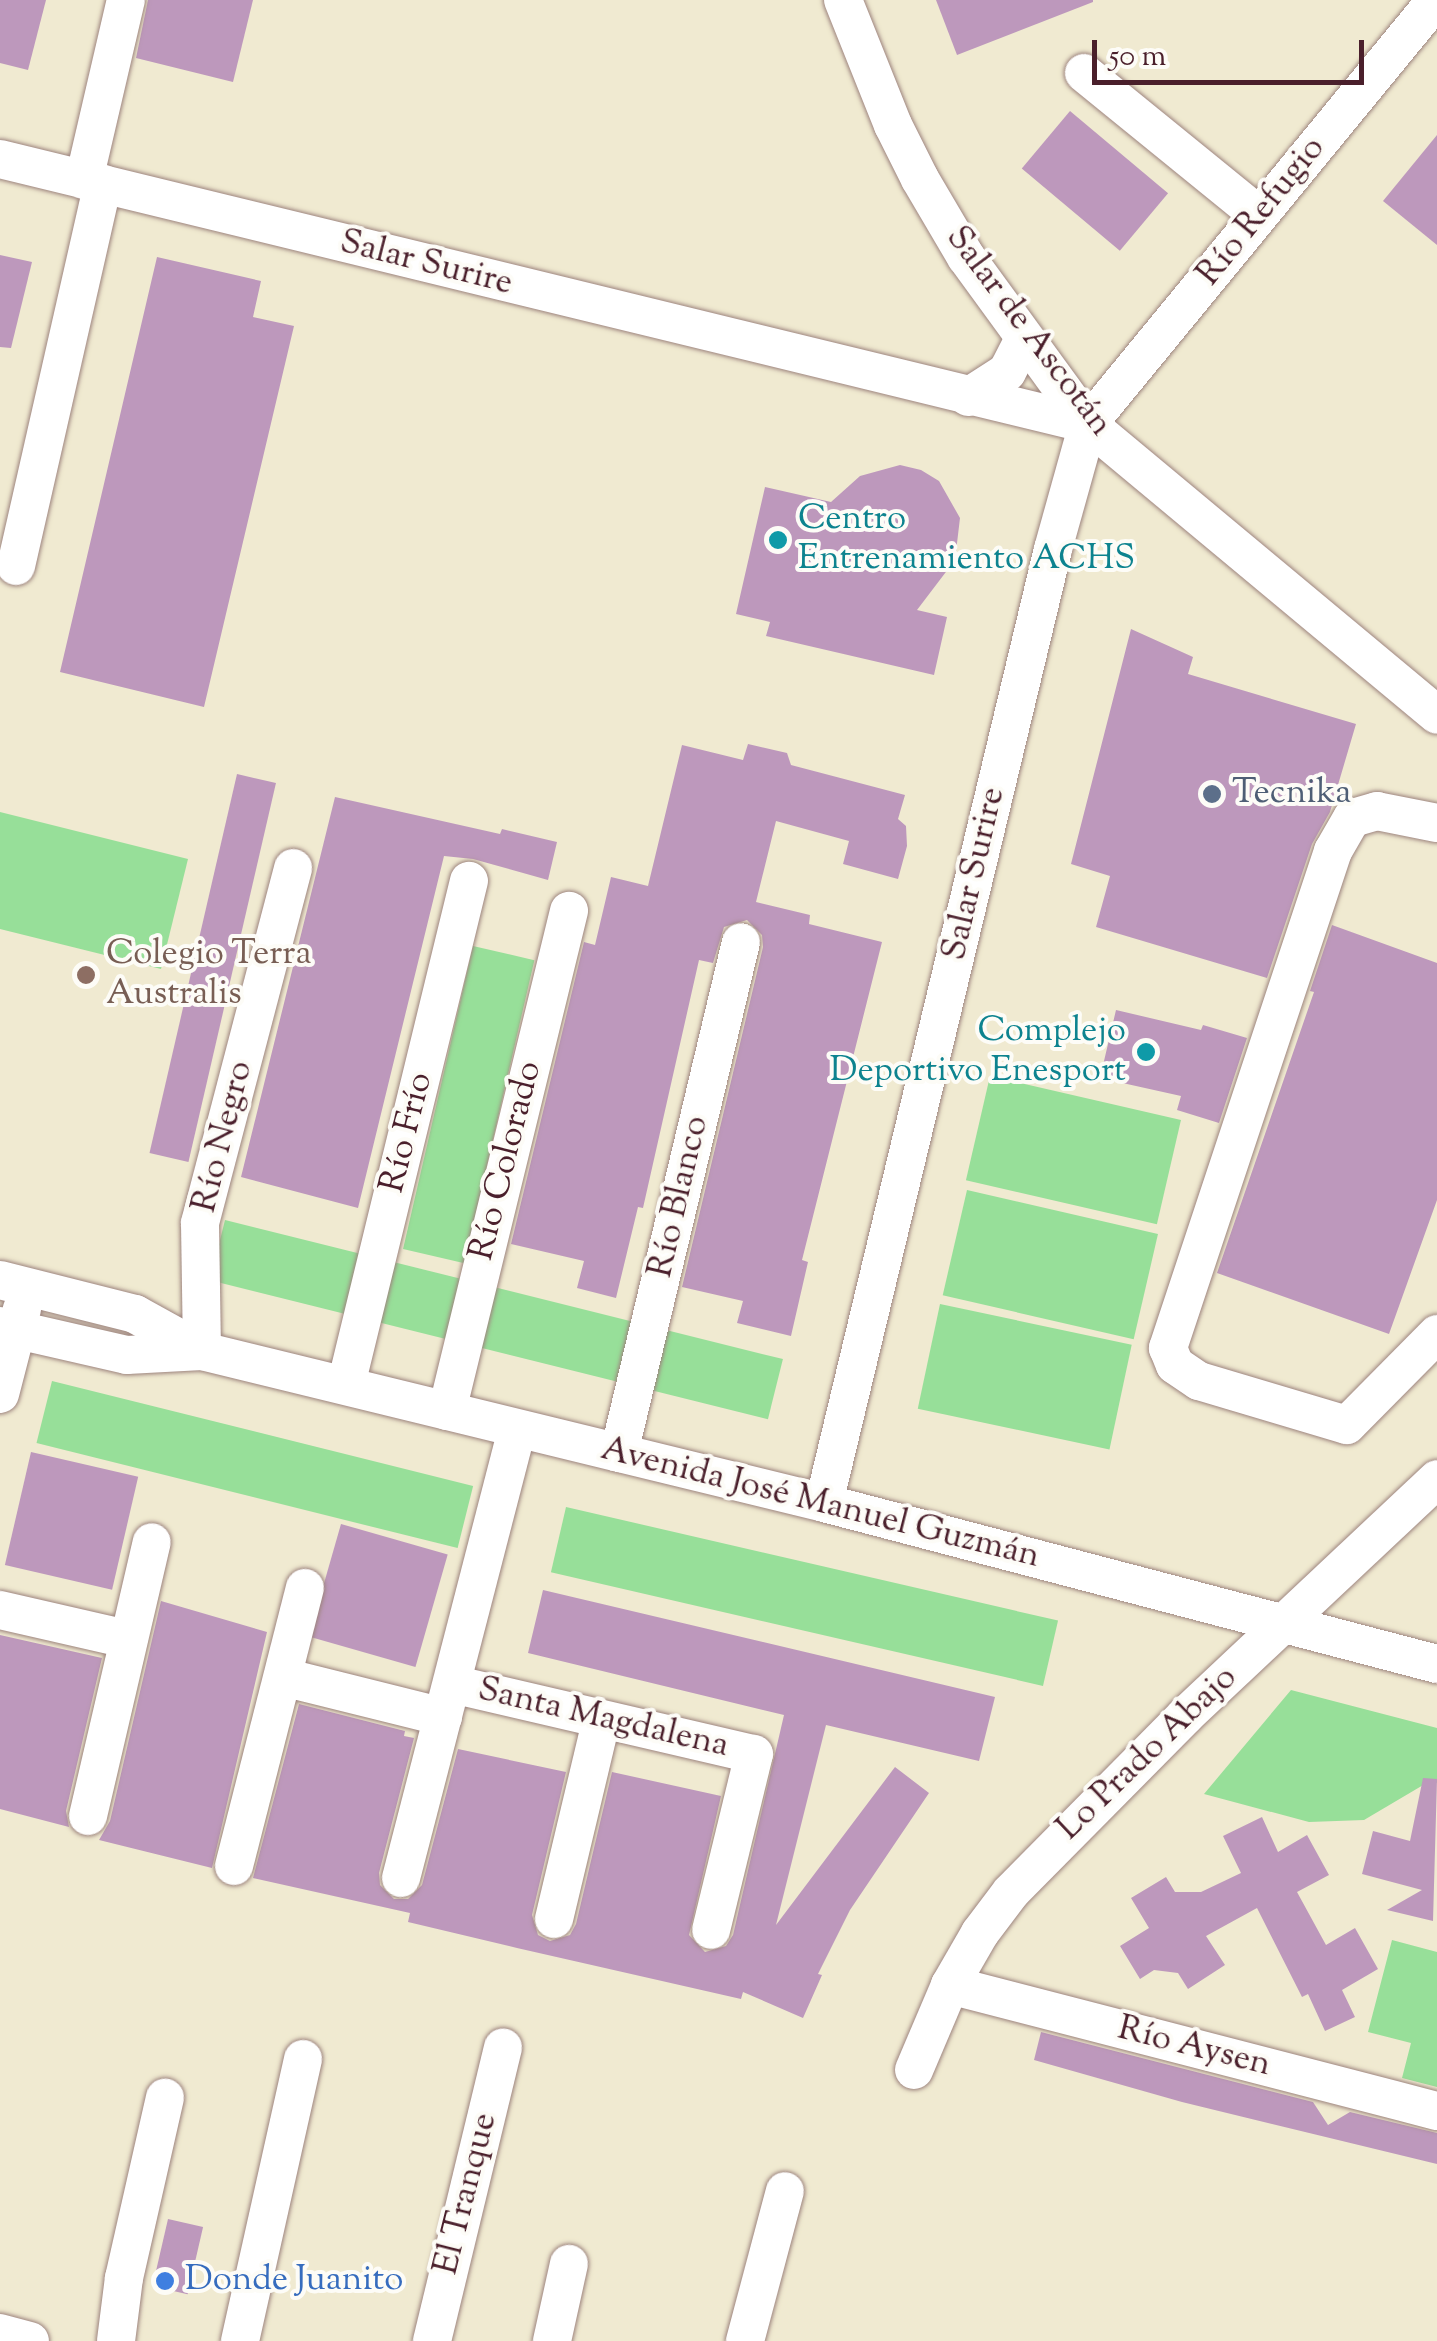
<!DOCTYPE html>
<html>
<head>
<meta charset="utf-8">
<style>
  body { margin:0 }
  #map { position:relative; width:1437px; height:2341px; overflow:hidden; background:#f0ead1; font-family:"Sorts Mill Goudy",serif }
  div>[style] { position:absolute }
  .green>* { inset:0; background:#97df99; transform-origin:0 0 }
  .building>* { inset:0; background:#bd98bc; transform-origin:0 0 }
  .roads { filter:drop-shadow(0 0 2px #9d847e) drop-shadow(0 0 2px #9d847e) }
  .minor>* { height:38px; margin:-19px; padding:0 19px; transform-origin:19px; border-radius:19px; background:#fff }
  .dots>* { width:28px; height:28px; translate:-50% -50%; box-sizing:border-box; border:5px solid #fdfcf7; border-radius:50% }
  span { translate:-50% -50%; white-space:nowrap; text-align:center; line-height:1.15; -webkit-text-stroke:8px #fdfcf7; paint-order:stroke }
  .street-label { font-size:35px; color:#4a1f2b }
  .culture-label { font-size:35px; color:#0d838f }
  .left { translate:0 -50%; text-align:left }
  .right { translate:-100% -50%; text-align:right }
  .service-label { font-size:35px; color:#4e5e75 }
  .education-label { font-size:35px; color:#785e54 }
  .shop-label { font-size:35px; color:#366cbe }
  .scale { position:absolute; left:1092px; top:40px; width:272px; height:45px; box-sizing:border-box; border:5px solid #4a1f2b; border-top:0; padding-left:12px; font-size:30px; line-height:35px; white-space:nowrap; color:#4a1f2b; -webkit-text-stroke:8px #fdfcf7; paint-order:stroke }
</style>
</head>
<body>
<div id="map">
  <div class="green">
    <i style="clip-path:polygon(0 812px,188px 859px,161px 969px,0 929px)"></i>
    <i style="left:473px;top:946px;width:63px;height:311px;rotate:13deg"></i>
    <i style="left:990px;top:1076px;width:196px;height:107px;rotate:13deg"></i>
    <i style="left:967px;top:1190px;width:196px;height:108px;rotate:13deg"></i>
    <i style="left:225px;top:1220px;width:575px;height:62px;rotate:14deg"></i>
    <i style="left:940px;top:1304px;width:196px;height:107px;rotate:12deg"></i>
    <i style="left:52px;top:1381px;width:434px;height:64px;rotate:14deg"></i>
    <i style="left:566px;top:1507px;width:505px;height:67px;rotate:13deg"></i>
    <i style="clip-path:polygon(1291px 1690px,1437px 1728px,1437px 1783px,1430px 1781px,1364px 1820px,1309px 1822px,1204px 1794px)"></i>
    <i style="clip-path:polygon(1392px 1940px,1437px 1952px,1437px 2087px,1402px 2078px,1411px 2043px,1368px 2032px)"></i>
  </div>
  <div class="building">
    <i style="clip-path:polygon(0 0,46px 0,28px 70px,0 63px)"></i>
    <i style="clip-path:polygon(148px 0,253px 0,233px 82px,136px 58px)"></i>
    <i style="clip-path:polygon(936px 0,1093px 0,1093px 2px,957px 55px)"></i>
    <i style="left:1070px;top:111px;width:128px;height:75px;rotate:40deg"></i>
    <i style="clip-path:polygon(1437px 135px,1437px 245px,1383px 201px)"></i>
    <i style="clip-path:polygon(0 255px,32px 262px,11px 348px,0 347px)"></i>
    <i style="clip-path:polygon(157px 257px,261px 281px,253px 317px,294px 326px,204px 707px,60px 672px)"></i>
    <i style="clip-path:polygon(900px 465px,921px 470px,939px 481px,960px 518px,955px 560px,917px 610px,947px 617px,934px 675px,766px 636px,770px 622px,736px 614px,765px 487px,831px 502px,860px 476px)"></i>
    <i style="clip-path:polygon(1131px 629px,1193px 657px,1188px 674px,1356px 724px,1330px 812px,1312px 844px,1267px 978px,1096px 927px,1110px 876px,1071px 864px)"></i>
    <i style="clip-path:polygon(748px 744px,787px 753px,791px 765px,905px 795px,898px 819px,906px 826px,907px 846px,898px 879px,843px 864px,849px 841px,776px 821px,756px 902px,810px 915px,809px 924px,882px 942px,802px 1260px,808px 1262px,791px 1336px,737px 1323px,743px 1301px,682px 1287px,763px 947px,762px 935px,747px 920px,724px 927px,713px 963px,699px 960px,643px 1208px,638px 1207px,616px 1298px,577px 1288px,584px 1261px,511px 1244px,584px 942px,595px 945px,611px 877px,648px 886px,682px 745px,743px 760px)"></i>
    <i style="left:237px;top:774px;width:40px;height:389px;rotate:13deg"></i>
    <i style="clip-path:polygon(335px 797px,500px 834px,502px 829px,557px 842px,548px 880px,473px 859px,444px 856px,358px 1208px,241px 1177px)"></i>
    <i style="clip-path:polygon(1332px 925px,1437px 963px,1437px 1200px,1389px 1334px,1217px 1273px,1314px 992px,1310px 991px)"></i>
    <i style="clip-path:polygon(1116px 1010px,1201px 1030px,1203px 1025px,1247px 1038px,1219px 1123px,1177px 1110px,1181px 1096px,1100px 1078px)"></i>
    <i style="left:31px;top:1452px;width:110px;height:116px;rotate:13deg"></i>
    <i style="left:341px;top:1524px;width:111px;height:117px;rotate:16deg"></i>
    <i style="clip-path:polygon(543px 1590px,995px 1697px,979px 1761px,826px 1725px,776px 1925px,895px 1767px,929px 1793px,850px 1910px,818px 1974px,822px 1975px,803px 2018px,743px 1992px,741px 1999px,517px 1948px,408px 1922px,410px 1913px,253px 1878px,299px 1704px,405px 1731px,404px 1736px,414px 1738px,379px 1873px,380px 1885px,394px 1899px,408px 1899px,422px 1885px,458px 1749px,566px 1772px,532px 1915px,538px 1935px,550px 1941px,570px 1935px,576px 1924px,612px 1772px,721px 1796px,689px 1935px,705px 1952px,726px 1946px,733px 1935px,784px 1715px,528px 1653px)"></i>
    <i style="clip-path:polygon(161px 1601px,267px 1632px,212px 1868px,99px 1840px,110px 1821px)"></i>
    <i style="clip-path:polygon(0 1635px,102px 1658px,66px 1811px,69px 1827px,0 1809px)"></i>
    <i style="clip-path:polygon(1423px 1778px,1437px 1779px,1433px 1921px,1387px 1910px,1422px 1890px,1362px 1874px,1373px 1831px,1410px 1841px)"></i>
    <i style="clip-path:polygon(1262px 1817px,1278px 1852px,1307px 1835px,1329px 1875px,1297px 1892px,1326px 1945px,1355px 1928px,1378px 1969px,1342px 1990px,1355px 2017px,1325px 2031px,1308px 1994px,1302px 1997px,1257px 1908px,1206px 1936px,1225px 1965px,1188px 1989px,1178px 1973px,1154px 1970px,1140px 1979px,1120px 1946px,1149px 1928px,1131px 1898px,1166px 1877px,1175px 1892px,1201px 1892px,1241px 1873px,1223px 1836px)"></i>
    <i style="clip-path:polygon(1041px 2032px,1313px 2102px,1328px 2125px,1350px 2112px,1437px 2133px,1437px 2164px,1182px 2102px,1034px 2060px)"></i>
    <i style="left:168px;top:2219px;width:36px;height:69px;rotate:13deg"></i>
  </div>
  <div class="roads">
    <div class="minor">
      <i style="left:843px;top:0;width:135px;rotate:68.2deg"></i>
      <i style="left:893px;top:125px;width:60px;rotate:63.4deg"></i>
      <i style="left:920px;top:179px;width:91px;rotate:59.5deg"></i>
      <i style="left:966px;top:257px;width:207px;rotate:53.9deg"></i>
      <i style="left:1088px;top:424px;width:454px;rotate:39.8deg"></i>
      <i style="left:1084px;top:73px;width:225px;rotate:39.1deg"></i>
      <i style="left:0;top:159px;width:1120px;rotate:13.69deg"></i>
      <i style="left:84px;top:180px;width:185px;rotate:-76.9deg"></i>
      <i style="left:968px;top:397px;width:46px;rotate:-32.7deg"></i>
      <i style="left:1007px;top:372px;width:37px;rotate:-63deg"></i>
      <i style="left:16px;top:566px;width:392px;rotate:-77.2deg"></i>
      <i style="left:1437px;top:823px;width:61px;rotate:-168.7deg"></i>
      <i style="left:1377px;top:811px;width:26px;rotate:164deg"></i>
      <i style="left:1352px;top:818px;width:38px;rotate:120deg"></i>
      <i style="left:1333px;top:851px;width:524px;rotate:108.37deg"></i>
      <i style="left:1168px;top:1348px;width:18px;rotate:68deg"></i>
      <i style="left:1175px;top:1365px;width:29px;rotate:34deg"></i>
      <i style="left:1199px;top:1381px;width:154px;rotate:16.6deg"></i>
      <i style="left:1347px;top:1425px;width:128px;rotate:-45.3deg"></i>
      <i style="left:0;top:1280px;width:139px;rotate:14.1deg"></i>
      <i style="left:135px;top:1314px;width:77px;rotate:28.9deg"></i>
      <i style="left:202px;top:1351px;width:640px;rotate:13.73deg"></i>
      <i style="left:824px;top:1503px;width:634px;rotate:14.72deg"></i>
      <i style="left:0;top:1326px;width:130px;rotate:12.9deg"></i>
      <i style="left:127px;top:1355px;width:75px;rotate:-3.1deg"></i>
      <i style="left:202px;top:1351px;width:128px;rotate:-90.9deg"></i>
      <i style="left:200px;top:1223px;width:367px;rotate:-75.3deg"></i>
      <i style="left:346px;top:1385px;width:519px;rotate:-76.29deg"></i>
      <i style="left:0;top:1394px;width:88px;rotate:-75.5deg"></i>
      <i style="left:447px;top:1411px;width:515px;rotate:-76.29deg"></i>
      <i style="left:619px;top:1453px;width:525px;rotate:-76.57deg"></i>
      <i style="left:824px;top:1503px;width:981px;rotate:-76.5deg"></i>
      <i style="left:1053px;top:549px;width:130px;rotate:-74.4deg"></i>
      <i style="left:1088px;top:424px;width:549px;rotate:-50.62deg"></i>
      <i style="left:0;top:1610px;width:130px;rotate:12.9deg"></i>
      <i style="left:283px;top:1677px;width:165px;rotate:14deg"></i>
      <i style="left:452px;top:1684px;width:310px;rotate:13.1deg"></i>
      <i style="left:754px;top:1754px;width:181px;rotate:103.7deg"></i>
      <i style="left:88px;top:1816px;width:281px;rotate:-76.9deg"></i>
      <i style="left:234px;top:1866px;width:287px;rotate:-75.7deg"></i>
      <i style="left:401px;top:1878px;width:464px;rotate:-75.5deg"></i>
      <i style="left:554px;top:1919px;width:204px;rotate:-76.6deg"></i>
      <i style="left:950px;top:1985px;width:503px;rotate:14.51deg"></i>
      <i style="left:914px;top:2070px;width:92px;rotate:-67deg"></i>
      <i style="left:950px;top:1985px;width:60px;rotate:-60deg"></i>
      <i style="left:980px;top:1933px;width:51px;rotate:-52.9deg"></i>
      <i style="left:1011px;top:1892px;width:247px;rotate:-45.3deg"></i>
      <i style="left:1185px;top:1716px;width:346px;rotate:-43.2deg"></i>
      <i style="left:0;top:2333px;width:31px;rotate:15deg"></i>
      <i style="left:116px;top:2341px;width:64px;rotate:-82.8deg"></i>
      <i style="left:124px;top:2278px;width:185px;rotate:-77.2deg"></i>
      <i style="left:240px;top:2341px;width:289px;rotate:-77.4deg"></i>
      <i style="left:432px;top:2341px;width:302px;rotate:-76.4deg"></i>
      <i style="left:552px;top:2341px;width:79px;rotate:-77.6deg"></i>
      <i style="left:745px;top:2341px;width:155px;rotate:-75.1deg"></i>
    </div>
  </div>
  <div class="dots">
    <i style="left:778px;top:540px;background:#0f9aa8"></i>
    <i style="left:1212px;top:794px;background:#5c6f8a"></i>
    <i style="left:86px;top:975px;background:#8d6e63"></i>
    <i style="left:1146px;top:1052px;background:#0f9aa8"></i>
    <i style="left:165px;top:2281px;background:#3f7fe0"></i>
  </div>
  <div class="street-label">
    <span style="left:1262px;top:212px;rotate:-51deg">Río Refugio</span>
    <span style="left:426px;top:264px;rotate:14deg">Salar Surire</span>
    <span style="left:1028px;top:332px;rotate:53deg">Salar de Ascotán</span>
    <span style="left:975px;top:874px;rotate:-77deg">Salar Surire</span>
    <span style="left:408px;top:1133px;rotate:-76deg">Río Frío</span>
    <span style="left:224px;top:1137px;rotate:-76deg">Río Negro</span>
    <span style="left:507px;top:1161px;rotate:-76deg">Río Colorado</span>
    <span style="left:680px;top:1197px;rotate:-77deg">Río Blanco</span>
    <span style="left:820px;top:1504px;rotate:14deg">Avenida José Manuel Guzmán</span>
    <span style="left:603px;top:1719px;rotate:13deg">Santa Magdalena</span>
    <span style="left:1148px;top:1754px;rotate:-44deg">Lo Prado Abajo</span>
    <span style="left:1194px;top:2048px;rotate:14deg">Río Aysen</span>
    <span style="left:467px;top:2194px;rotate:-76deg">El Tranque</span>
  </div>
  <div class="culture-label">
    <span class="left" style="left:798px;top:540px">Centro<br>Entrenamiento ACHS</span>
    <span class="right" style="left:1126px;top:1052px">Complejo<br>Deportivo Enesport</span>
  </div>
  <div class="service-label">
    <span class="left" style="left:1232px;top:794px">Tecnika</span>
  </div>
  <div class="education-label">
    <span class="left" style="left:106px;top:975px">Colegio Terra<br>Australis</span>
  </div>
  <div class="shop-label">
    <span class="left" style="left:185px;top:2281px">Donde Juanito</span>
  </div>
  <div class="scale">50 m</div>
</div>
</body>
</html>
